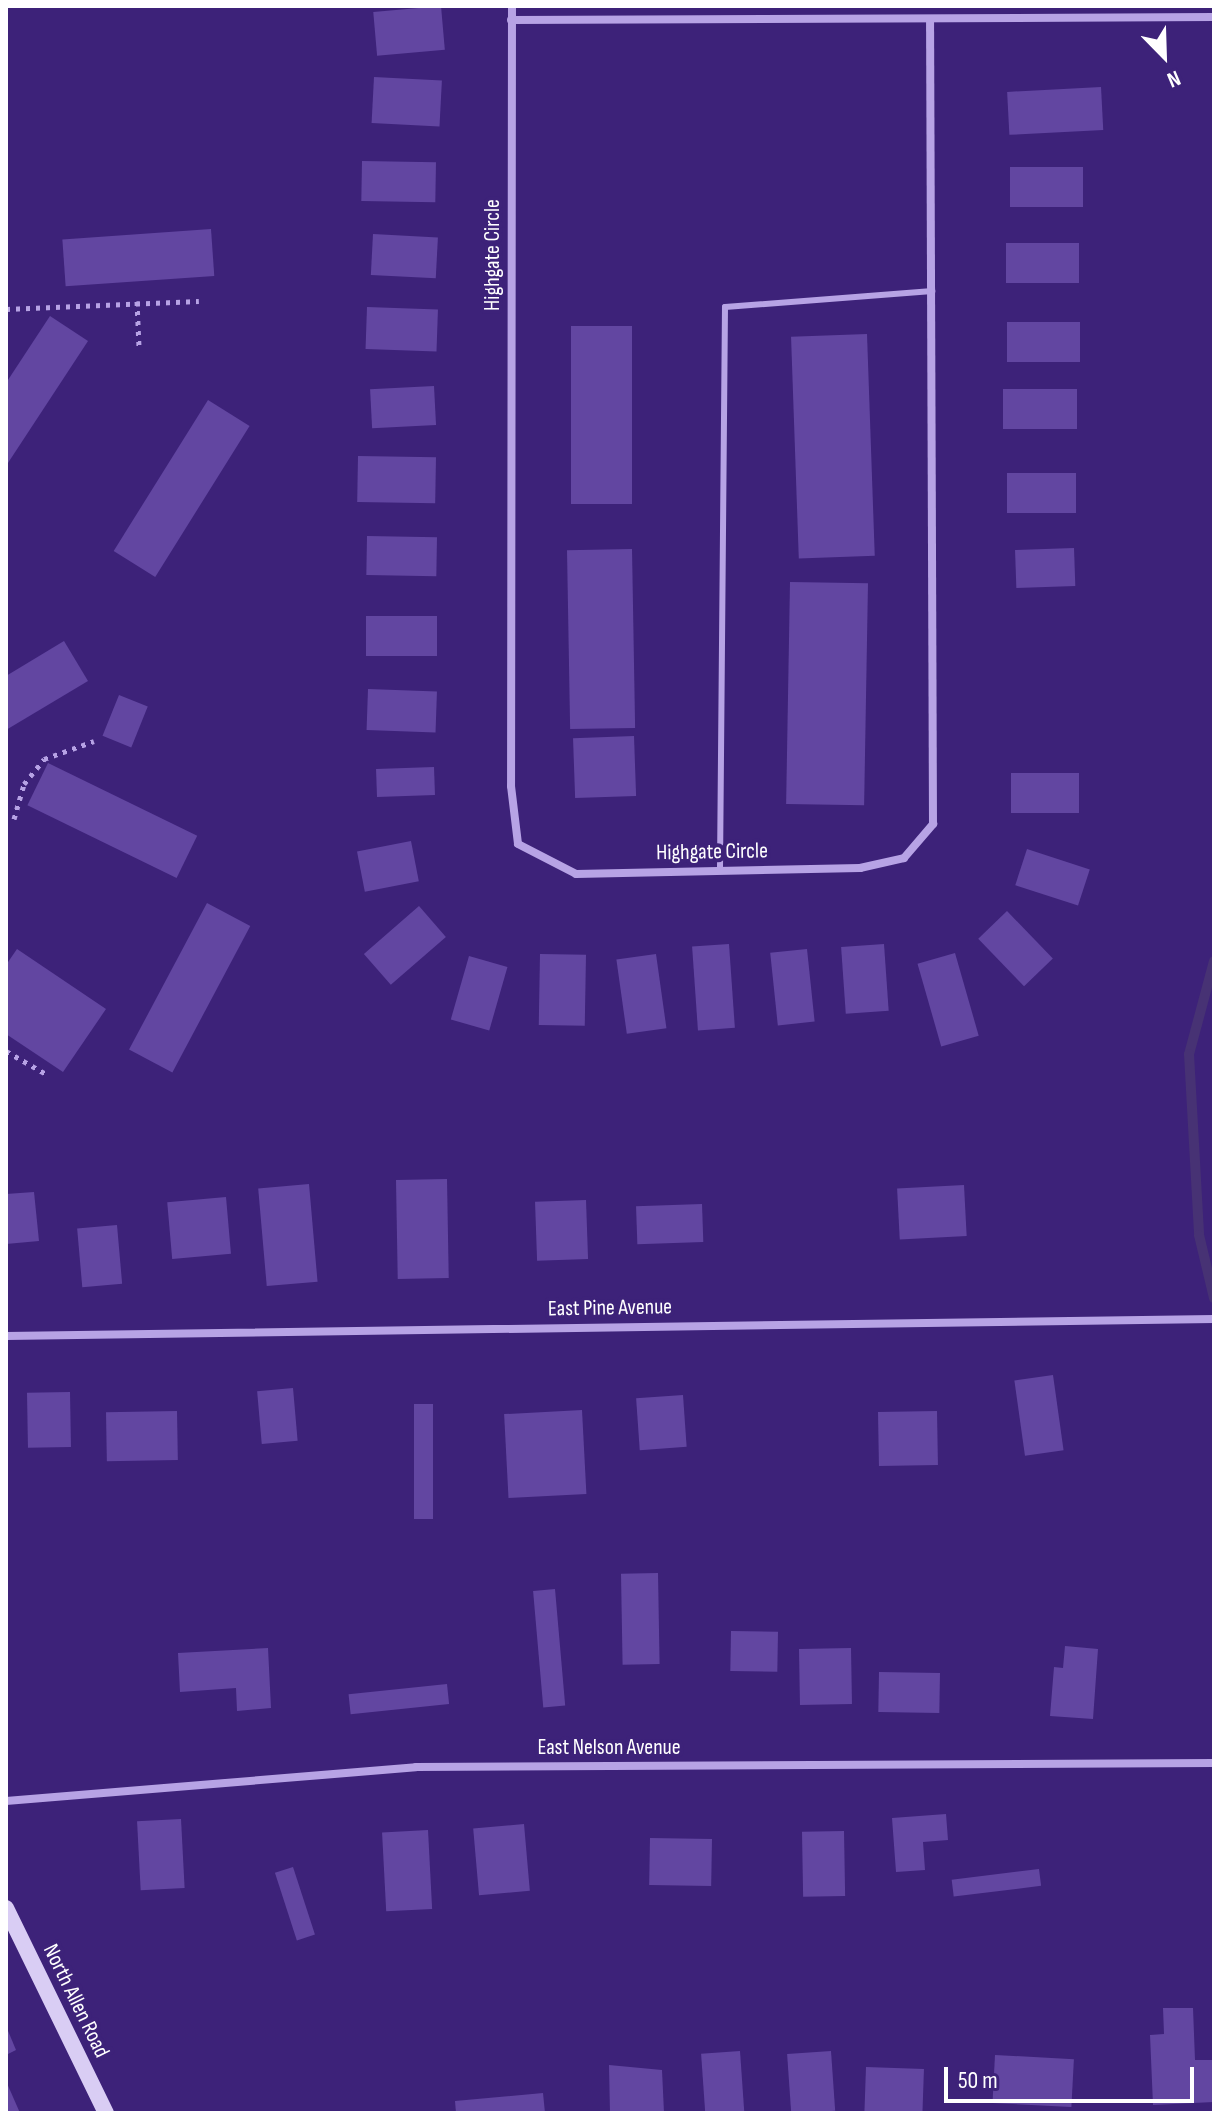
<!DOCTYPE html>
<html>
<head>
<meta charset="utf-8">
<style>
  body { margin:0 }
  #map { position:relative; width:1220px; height:2119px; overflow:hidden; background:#3d2279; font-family:"Sofia Sans Condensed",sans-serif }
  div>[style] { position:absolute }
  .stream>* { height:10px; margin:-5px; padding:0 5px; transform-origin:5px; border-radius:5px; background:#473274 }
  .building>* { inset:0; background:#6246a1; transform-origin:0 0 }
  .path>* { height:5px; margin-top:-2.5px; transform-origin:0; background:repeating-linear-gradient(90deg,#b7a3e5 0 4px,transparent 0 10px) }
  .lane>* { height:6px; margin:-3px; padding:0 3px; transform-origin:3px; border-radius:3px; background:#b7a3e5 }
  .street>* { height:8px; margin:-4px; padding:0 4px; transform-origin:4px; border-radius:4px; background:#b7a3e5 }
  .secondary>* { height:16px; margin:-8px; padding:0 8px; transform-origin:8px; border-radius:8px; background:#d9cdf4 }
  span { translate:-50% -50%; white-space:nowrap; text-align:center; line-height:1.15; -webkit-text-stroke:8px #3d2279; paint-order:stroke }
  .street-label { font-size:22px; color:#fff }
  .frame { position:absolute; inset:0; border:8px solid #fff; pointer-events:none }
  .north { position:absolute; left:1124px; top:16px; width:80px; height:80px; -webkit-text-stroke:6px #3d2279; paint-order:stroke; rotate:157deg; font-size:22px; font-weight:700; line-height:32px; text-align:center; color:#fff }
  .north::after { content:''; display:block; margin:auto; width:28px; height:36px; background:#fff; clip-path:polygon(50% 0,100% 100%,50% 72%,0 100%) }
  .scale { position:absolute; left:944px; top:2067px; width:250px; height:36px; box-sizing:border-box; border:4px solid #fff; border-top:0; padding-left:10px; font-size:24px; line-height:28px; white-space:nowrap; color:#fff; -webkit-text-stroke:6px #3d2279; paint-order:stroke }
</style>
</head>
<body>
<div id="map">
  <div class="stream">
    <i style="left:1214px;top:961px;width:96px;rotate:105deg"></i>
    <i style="left:1189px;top:1054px;width:181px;rotate:86.8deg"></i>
    <i style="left:1199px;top:1235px;width:65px;rotate:76.6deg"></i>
  </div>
  <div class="building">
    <i style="left:441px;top:6px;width:44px;height:68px;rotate:85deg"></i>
    <i style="left:374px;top:77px;width:68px;height:46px;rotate:3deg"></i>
    <i style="left:1101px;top:87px;width:43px;height:94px;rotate:87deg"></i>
    <i style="left:362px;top:161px;width:74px;height:40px;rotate:1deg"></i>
    <i style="left:1010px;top:167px;width:73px;height:40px"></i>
    <i style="left:211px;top:229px;width:47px;height:149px;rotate:86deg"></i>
    <i style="left:373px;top:234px;width:65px;height:41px;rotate:3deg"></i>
    <i style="left:1079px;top:243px;width:40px;height:73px;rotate:90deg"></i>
    <i style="left:367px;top:307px;width:71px;height:42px;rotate:2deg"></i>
    <i style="clip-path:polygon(50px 316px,88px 341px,6px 466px,6px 383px)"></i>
    <i style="left:1007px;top:322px;width:73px;height:40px"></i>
    <i style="left:571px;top:326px;width:61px;height:178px"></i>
    <i style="left:867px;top:334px;width:222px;height:76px;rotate:88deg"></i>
    <i style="left:434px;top:386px;width:39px;height:64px;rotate:87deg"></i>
    <i style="left:1003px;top:389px;width:74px;height:40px"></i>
    <i style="left:208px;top:400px;width:49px;height:178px;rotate:32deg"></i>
    <i style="left:358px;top:456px;width:78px;height:46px;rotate:1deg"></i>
    <i style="left:1007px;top:473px;width:69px;height:40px"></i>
    <i style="left:367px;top:536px;width:70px;height:39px;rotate:1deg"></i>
    <i style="left:1074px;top:548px;width:38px;height:59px;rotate:88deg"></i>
    <i style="left:632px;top:549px;width:179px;height:65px;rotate:89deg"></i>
    <i style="left:790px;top:582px;width:78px;height:222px;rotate:1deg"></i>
    <i style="left:437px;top:616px;width:40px;height:71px;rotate:90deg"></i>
    <i style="clip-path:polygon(64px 641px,88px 681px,6px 730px,6px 676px)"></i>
    <i style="left:368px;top:689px;width:69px;height:41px;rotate:2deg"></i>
    <i style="left:119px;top:695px;width:31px;height:44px;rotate:22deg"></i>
    <i style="left:634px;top:736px;width:60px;height:61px;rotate:88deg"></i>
    <i style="left:48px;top:763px;width:166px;height:47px;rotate:26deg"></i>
    <i style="left:434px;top:767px;width:28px;height:58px;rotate:88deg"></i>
    <i style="left:1079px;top:773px;width:40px;height:68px;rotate:90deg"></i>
    <i style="left:411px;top:841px;width:41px;height:55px;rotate:79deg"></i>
    <i style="left:1027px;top:849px;width:66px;height:38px;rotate:18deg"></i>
    <i style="left:207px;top:903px;width:49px;height:166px;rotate:28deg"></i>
    <i style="left:419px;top:906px;width:41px;height:73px;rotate:49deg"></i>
    <i style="left:1007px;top:911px;width:66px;height:40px;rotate:46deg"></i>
    <i style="left:729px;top:944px;width:84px;height:37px;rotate:86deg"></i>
    <i style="left:884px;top:944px;width:67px;height:43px;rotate:86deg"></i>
    <i style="clip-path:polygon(17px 949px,106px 1009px,63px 1072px,6px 1034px,6px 965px)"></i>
    <i style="left:807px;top:949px;width:73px;height:37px;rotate:84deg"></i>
    <i style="left:955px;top:953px;width:86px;height:39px;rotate:74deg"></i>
    <i style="left:540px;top:954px;width:46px;height:71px;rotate:1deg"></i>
    <i style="left:656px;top:954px;width:75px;height:40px;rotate:82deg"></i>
    <i style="left:469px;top:956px;width:40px;height:66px;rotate:16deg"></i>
    <i style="left:447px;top:1179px;width:99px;height:51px;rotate:89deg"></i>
    <i style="left:309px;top:1184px;width:98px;height:51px;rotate:85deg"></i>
    <i style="left:964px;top:1185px;width:51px;height:67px;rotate:87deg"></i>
    <i style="clip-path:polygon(34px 1192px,39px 1241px,6px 1244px,6px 1194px)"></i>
    <i style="left:226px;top:1197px;width:57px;height:59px;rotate:85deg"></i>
    <i style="left:586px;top:1200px;width:59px;height:51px;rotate:88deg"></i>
    <i style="left:702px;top:1204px;width:38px;height:66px;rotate:88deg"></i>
    <i style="left:117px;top:1225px;width:59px;height:40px;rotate:85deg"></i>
    <i style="left:1053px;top:1375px;width:76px;height:39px;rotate:82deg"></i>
    <i style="left:293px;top:1388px;width:53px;height:36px;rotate:85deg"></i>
    <i style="left:70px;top:1392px;width:55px;height:43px;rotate:89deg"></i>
    <i style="left:683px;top:1395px;width:52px;height:47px;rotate:86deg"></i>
    <i style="left:414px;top:1404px;width:19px;height:115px"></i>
    <i style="left:582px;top:1410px;width:84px;height:78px;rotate:87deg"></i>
    <i style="left:177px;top:1411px;width:49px;height:71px;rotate:89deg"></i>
    <i style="left:937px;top:1411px;width:54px;height:59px;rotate:89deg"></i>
    <i style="left:658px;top:1573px;width:91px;height:37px;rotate:89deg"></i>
    <i style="left:555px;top:1589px;width:117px;height:22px;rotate:85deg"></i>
    <i style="left:731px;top:1631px;width:47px;height:40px;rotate:1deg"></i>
    <i style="clip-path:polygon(1065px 1646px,1098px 1649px,1093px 1719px,1050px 1716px,1054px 1667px,1063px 1668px)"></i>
    <i style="clip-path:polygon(268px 1648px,271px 1708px,237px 1711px,236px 1688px,180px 1692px,178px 1653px)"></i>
    <i style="left:851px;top:1648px;width:56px;height:52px;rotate:89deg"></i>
    <i style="left:879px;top:1672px;width:61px;height:40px;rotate:1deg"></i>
    <i style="left:447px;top:1684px;width:20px;height:99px;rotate:84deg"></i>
    <i style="clip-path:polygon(946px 1814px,948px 1840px,923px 1842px,925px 1870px,896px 1872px,892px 1818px)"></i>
    <i style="left:181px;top:1819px;width:69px;height:44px;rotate:87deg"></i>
    <i style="left:524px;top:1824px;width:67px;height:51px;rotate:85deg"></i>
    <i style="left:428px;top:1830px;width:79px;height:46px;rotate:87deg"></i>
    <i style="left:844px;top:1831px;width:65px;height:42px;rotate:89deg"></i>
    <i style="left:650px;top:1838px;width:62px;height:47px;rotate:1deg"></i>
    <i style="left:293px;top:1867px;width:71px;height:19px;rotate:72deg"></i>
    <i style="left:1039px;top:1869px;width:17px;height:88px;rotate:83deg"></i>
    <i style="clip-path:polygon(1163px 2008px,1193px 2008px,1195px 2060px,1214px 2060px,1214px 2102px,1153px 2105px,1150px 2035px,1164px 2034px)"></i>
    <i style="clip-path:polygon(6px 2026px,16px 2050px,6px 2055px)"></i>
    <i style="left:740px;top:2051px;width:62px;height:39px;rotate:86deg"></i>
    <i style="left:831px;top:2051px;width:60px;height:44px;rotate:86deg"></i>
    <i style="left:995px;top:2055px;width:79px;height:48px;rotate:3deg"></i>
    <i style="clip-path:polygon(609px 2065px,662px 2070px,664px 2113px,610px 2113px)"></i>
    <i style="left:866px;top:2067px;width:58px;height:46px;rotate:2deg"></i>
    <i style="clip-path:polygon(6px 2081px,20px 2113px,6px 2113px)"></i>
    <i style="clip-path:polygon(543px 2093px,545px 2113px,456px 2113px,455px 2101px)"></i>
  </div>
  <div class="path">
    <i style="left:137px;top:301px;width:46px;rotate:87.5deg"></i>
    <i style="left:6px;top:309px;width:193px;rotate:-2.4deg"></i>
    <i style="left:14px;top:819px;width:36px;rotate:-74deg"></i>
    <i style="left:24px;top:784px;width:32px;rotate:-51deg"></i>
    <i style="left:44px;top:759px;width:53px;rotate:-19.8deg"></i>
    <i style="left:6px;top:1051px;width:46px;rotate:29.9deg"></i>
  </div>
  <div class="lane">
    <i style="left:720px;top:868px;width:561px;rotate:-89.49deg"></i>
    <i style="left:725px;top:307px;width:208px;rotate:-4.4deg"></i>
  </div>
  <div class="street">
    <i style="left:512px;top:6px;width:780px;rotate:90.07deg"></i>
    <i style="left:511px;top:786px;width:58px;rotate:83.1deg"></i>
    <i style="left:518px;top:844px;width:65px;rotate:27.3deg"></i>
    <i style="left:576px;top:874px;width:284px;rotate:-1.2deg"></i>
    <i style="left:860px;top:868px;width:45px;rotate:-12.8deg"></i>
    <i style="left:904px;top:858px;width:45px;rotate:-49.5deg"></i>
    <i style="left:933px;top:824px;width:803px;rotate:-90.21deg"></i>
    <i style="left:511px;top:20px;width:703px;rotate:-0.24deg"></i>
    <i style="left:6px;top:1336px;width:1208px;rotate:-0.81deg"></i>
    <i style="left:6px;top:1801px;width:411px;rotate:-4.7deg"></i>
    <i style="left:416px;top:1767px;width:798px;rotate:-0.29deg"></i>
  </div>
  <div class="secondary">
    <i style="left:6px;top:1908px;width:228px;rotate:64deg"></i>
  </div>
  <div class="street-label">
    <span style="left:493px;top:255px;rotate:-90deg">Highgate Circle</span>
    <span style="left:712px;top:852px;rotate:-1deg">Highgate Circle</span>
    <span style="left:610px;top:1308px;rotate:-1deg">East Pine Avenue</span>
    <span style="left:609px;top:1748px">East Nelson Avenue</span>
    <span style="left:76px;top:2001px;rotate:64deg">North Allen Road</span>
  </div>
  <div class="frame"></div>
  <div class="north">N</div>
  <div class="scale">50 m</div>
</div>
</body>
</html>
